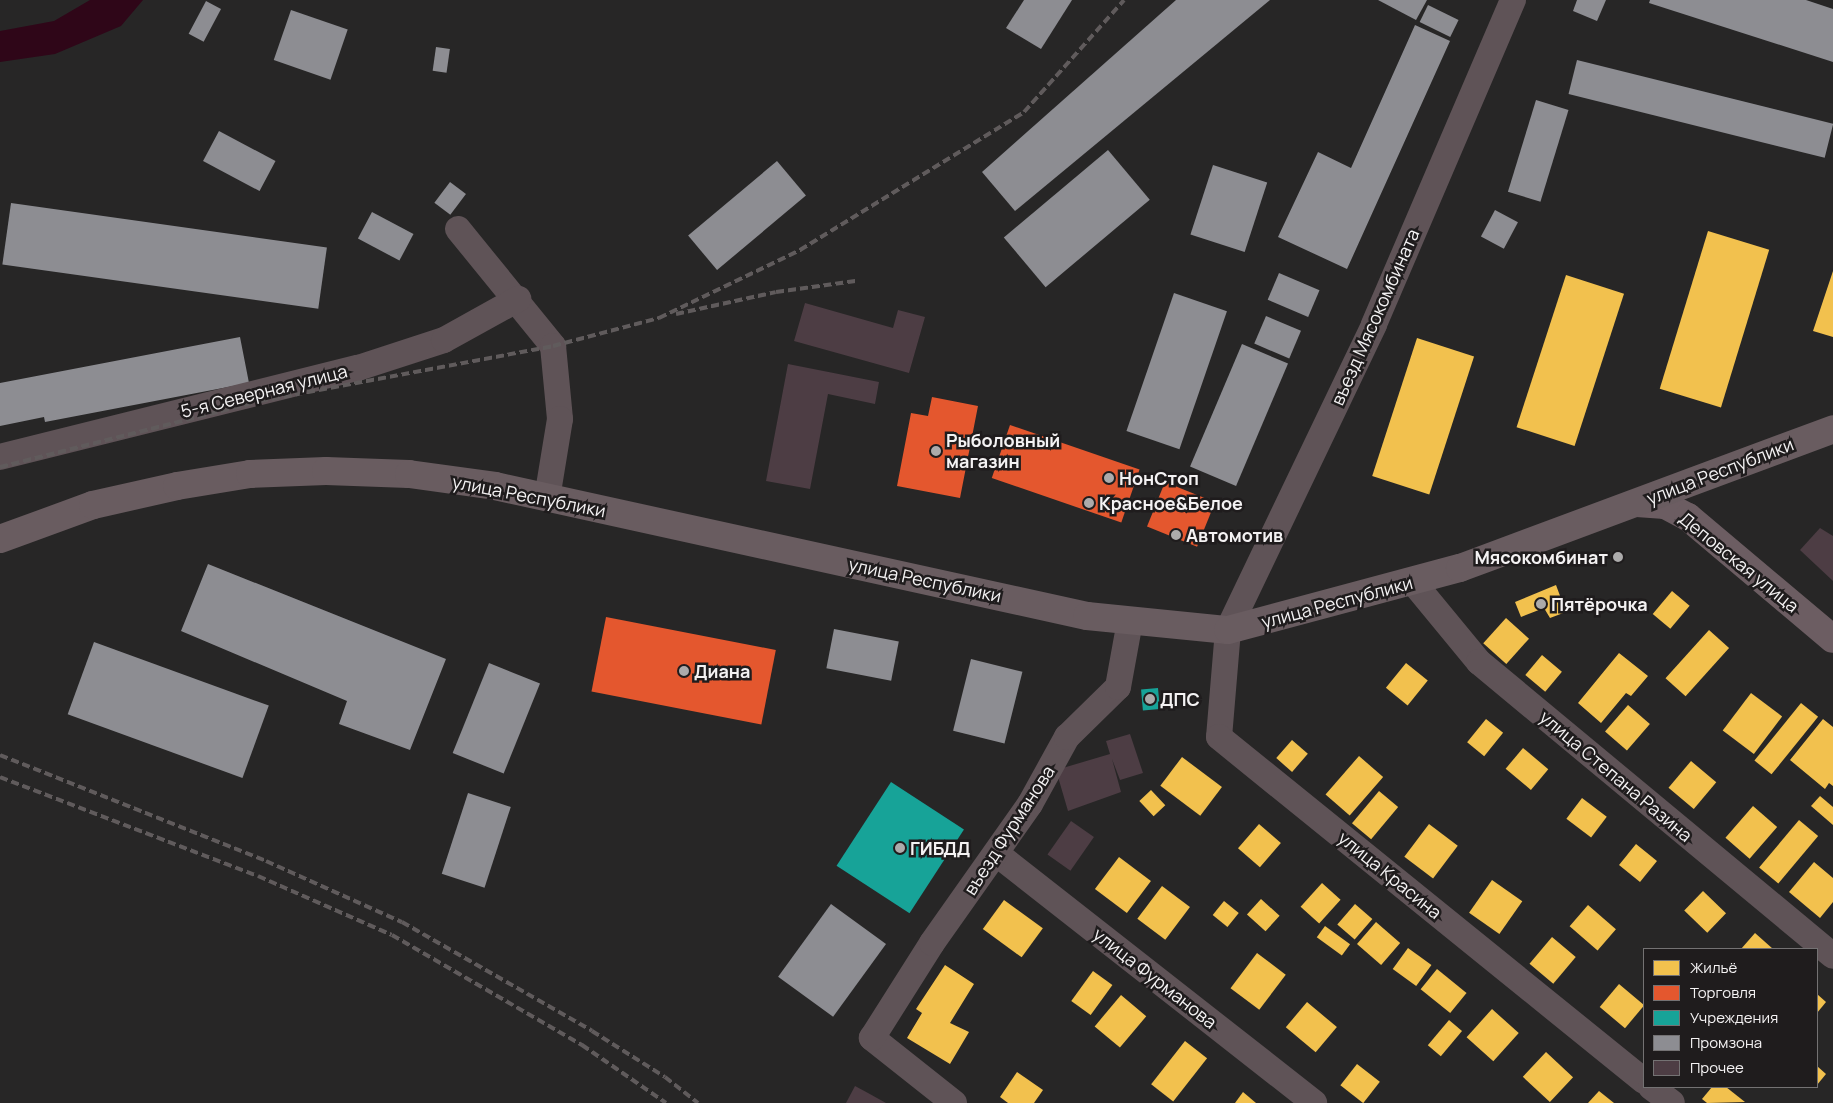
<!DOCTYPE html>
<html>
<head>
<meta charset="utf-8">
<style>
  body { margin:0 }
  #map { position:relative; width:1833px; height:1103px; overflow:hidden; background:#272626; font-family:Manrope,sans-serif }
  div>[style] { position:absolute }
  .water>* { inset:0; background:#2f0618 }
  .homes>* { inset:0; background:#f2c14e; transform-origin:0 0 }
  .shops>* { inset:0; background:#e4572e; transform-origin:0 0 }
  .public>* { inset:0; background:#17a398; transform-origin:0 0 }
  .industry>* { inset:0; background:#8d8d92; transform-origin:0 0 }
  .building>* { inset:0; background:#4d3d44; transform-origin:0 0 }
  .street>* { height:26px; margin:-13px; padding:0 13px; transform-origin:13px; border-radius:13px; background:#5f5357 }
  .secondary>* { height:28px; margin:-14px; padding:0 14px; transform-origin:14px; border-radius:14px; background:#6c5d62 }
  .primary>* { height:28px; margin:-14px; padding:0 14px; transform-origin:14px; border-radius:14px; background:#695c60 }
  .rail>* { height:4px; margin-top:-2px; transform-origin:0; background:repeating-linear-gradient(90deg,#605b5c 0 8px,transparent 0 12px) }
  .dots>* { width:14px; height:14px; translate:-50% -50%; box-sizing:border-box; border:2px solid #1f1c1d; border-radius:50% }
  span { translate:-50% -50%; white-space:nowrap; text-align:center; line-height:1.15; -webkit-text-stroke:5px #1f1c1d; paint-order:stroke }
  .street-label { font-size:18px; color:#f4f2f3 }
  .poi-label { font-size:18px; color:#f4f2f3; font-weight:700 }
  .left { translate:0 -50%; text-align:left }
  .right { translate:-100% -50%; text-align:right }
  .legend { position:absolute; left:1643px; top:948px; width:175px; height:140px; box-sizing:border-box; background:#1f1c1d; border:1px solid #747273; margin:0; padding:6px 9px; list-style:none; font-size:15px; color:#f4f2f3 }
  .legend li { display:flex; align-items:center; gap:10px; height:25px }
  .legend b { width:25px; border:1px solid #747273 }
</style>
</head>
<body>
<div id="map">
  <div class="water">
    <i style="clip-path:polygon(90px 0,143px 0,121px 26px,55px 54px,0 62px,0 31px,54px 21px)"></i>
  </div>
  <div class="homes">
    <i style="left:1708px;top:231px;width:64px;height:165px;rotate:17deg"></i>
    <i style="clip-path:polygon(1833px 271px,1833px 337px,1813px 331px)"></i>
    <i style="left:1566px;top:275px;width:61px;height:160px;rotate:18deg"></i>
    <i style="left:1417px;top:338px;width:60px;height:145px;rotate:18deg"></i>
    <i style="clip-path:polygon(1556px 585px,1566px 612px,1550px 618px,1544px 608px,1521px 617px,1515px 602px)"></i>
    <i style="left:1672px;top:591px;width:23px;height:30px;rotate:40deg"></i>
    <i style="left:1506px;top:618px;width:31px;height:34px;rotate:42deg"></i>
    <i style="left:1709px;top:630px;width:27px;height:65px;rotate:42deg"></i>
    <i style="clip-path:polygon(1619px 653px,1648px 676px,1631px 696px,1626px 693px,1601px 723px,1578px 703px)"></i>
    <i style="left:1542px;top:655px;width:26px;height:26px;rotate:40deg"></i>
    <i style="left:1406px;top:663px;width:28px;height:32px;rotate:39deg"></i>
    <i style="left:1751px;top:693px;width:39px;height:47px;rotate:37deg"></i>
    <i style="left:1801px;top:703px;width:22px;height:74px;rotate:39deg"></i>
    <i style="left:1628px;top:705px;width:29px;height:35px;rotate:41deg"></i>
    <i style="left:1486px;top:719px;width:22px;height:30px;rotate:39deg"></i>
    <i style="clip-path:polygon(1823px 719px,1833px 727px,1833px 786px,1829px 783px,1825px 789px,1790px 760px)"></i>
    <i style="left:1292px;top:740px;width:21px;height:24px;rotate:41deg"></i>
    <i style="left:1523px;top:748px;width:33px;height:27px;rotate:40deg"></i>
    <i style="left:1359px;top:756px;width:32px;height:51px;rotate:41deg"></i>
    <i style="left:1182px;top:757px;width:50px;height:36px;rotate:37deg"></i>
    <i style="left:1691px;top:761px;width:33px;height:35px;rotate:40deg"></i>
    <i style="left:1151px;top:790px;width:21px;height:16px;rotate:47deg"></i>
    <i style="left:1379px;top:791px;width:25px;height:42px;rotate:40deg"></i>
    <i style="clip-path:polygon(1820px 796px,1833px 807px,1833px 825px,1811px 806px)"></i>
    <i style="left:1582px;top:798px;width:31px;height:26px;rotate:37deg"></i>
    <i style="left:1753px;top:806px;width:32px;height:42px;rotate:41deg"></i>
    <i style="left:1799px;top:820px;width:25px;height:62px;rotate:40deg"></i>
    <i style="left:1259px;top:824px;width:29px;height:32px;rotate:41deg"></i>
    <i style="left:1429px;top:824px;width:36px;height:41px;rotate:37deg"></i>
    <i style="left:1636px;top:844px;width:27px;height:27px;rotate:39deg"></i>
    <i style="left:1119px;top:857px;width:40px;height:40px;rotate:37deg"></i>
    <i style="clip-path:polygon(1814px 862px,1833px 878px,1833px 902px,1820px 918px,1789px 892px)"></i>
    <i style="left:1492px;top:880px;width:37px;height:40px;rotate:35deg"></i>
    <i style="left:1322px;top:883px;width:25px;height:32px;rotate:42deg"></i>
    <i style="left:1162px;top:886px;width:35px;height:41px;rotate:37deg"></i>
    <i style="left:1703px;top:891px;width:32px;height:27px;rotate:44deg"></i>
    <i style="left:1261px;top:899px;width:25px;height:21px;rotate:42deg"></i>
    <i style="left:1004px;top:900px;width:48px;height:36px;rotate:36deg"></i>
    <i style="left:1224px;top:901px;width:19px;height:18px;rotate:39deg"></i>
    <i style="left:1355px;top:904px;width:23px;height:27px;rotate:41deg"></i>
    <i style="left:1588px;top:905px;width:37px;height:28px;rotate:41deg"></i>
    <i style="left:1376px;top:922px;width:32px;height:29px;rotate:41deg"></i>
    <i style="left:1325px;top:926px;width:31px;height:14px;rotate:36deg"></i>
    <i style="clip-path:polygon(1755px 933px,1773px 949px,1741px 949px)"></i>
    <i style="left:1552px;top:937px;width:31px;height:35px;rotate:40deg"></i>
    <i style="left:1408px;top:948px;width:29px;height:26px;rotate:36deg"></i>
    <i style="left:1257px;top:953px;width:36px;height:44px;rotate:37deg"></i>
    <i style="clip-path:polygon(945px 965px,974px 984px,950px 1023px,969px 1032px,950px 1064px,907px 1038px,922px 1013px,916px 1009px)"></i>
    <i style="left:1437px;top:969px;width:38px;height:26px;rotate:39deg"></i>
    <i style="left:1093px;top:971px;width:24px;height:37px;rotate:36deg"></i>
    <i style="left:1619px;top:984px;width:33px;height:30px;rotate:40deg"></i>
    <i style="clip-path:polygon(1817px 994px,1826px 1002px,1817px 1013px)"></i>
    <i style="left:1121px;top:995px;width:33px;height:41px;rotate:40deg"></i>
    <i style="left:1307px;top:1002px;width:39px;height:33px;rotate:40deg"></i>
    <i style="left:1492px;top:1009px;width:36px;height:38px;rotate:42deg"></i>
    <i style="left:1449px;top:1020px;width:17px;height:33px;rotate:40deg"></i>
    <i style="left:1185px;top:1041px;width:28px;height:55px;rotate:38deg"></i>
    <i style="left:1546px;top:1052px;width:37px;height:34px;rotate:43deg"></i>
    <i style="left:1357px;top:1064px;width:29px;height:27px;rotate:38deg"></i>
    <i style="clip-path:polygon(1817px 1066px,1826px 1074px,1817px 1085px)"></i>
    <i style="clip-path:polygon(1017px 1072px,1043px 1090px,1034px 1103px,1008px 1103px,1000px 1097px)"></i>
    <i style="clip-path:polygon(1712px 1087px,1726px 1087px,1745px 1102px,1707px 1103px,1702px 1099px)"></i>
    <i style="clip-path:polygon(1599px 1091px,1614px 1103px,1588px 1103px)"></i>
    <i style="clip-path:polygon(1243px 1092px,1256px 1103px,1235px 1103px)"></i>
  </div>
  <div class="shops">
    <i style="clip-path:polygon(932px 397px,978px 406px,960px 498px,897px 486px,911px 413px,928px 416px)"></i>
    <i style="left:1010px;top:425px;width:137px;height:56px;rotate:19deg"></i>
    <i style="left:1165px;top:482px;width:54px;height:48px;rotate:22deg"></i>
    <i style="left:606px;top:617px;width:173px;height:76px;rotate:11deg"></i>
  </div>
  <div class="public">
    <i style="left:1158px;top:688px;width:21px;height:17px;rotate:85deg"></i>
    <i style="left:891px;top:782px;width:87px;height:100px;rotate:33deg"></i>
  </div>
  <div class="industry">
    <i style="clip-path:polygon(1024px 0,1072px 0,1041px 49px,1006px 28px)"></i>
    <i style="clip-path:polygon(1176px 0,1270px 0,1015px 211px,982px 172px)"></i>
    <i style="clip-path:polygon(1378px 0,1427px 0,1416px 20px)"></i>
    <i style="clip-path:polygon(1577px 0,1606px 0,1597px 21px,1573px 11px)"></i>
    <i style="clip-path:polygon(1650px 0,1806px 0,1833px 9px,1833px 62px,1649px 3px)"></i>
    <i style="left:206px;top:1px;width:17px;height:37px;rotate:28deg"></i>
    <i style="left:1428px;top:5px;width:34px;height:19px;rotate:26deg"></i>
    <i style="left:291px;top:10px;width:60px;height:53px;rotate:19deg"></i>
    <i style="clip-path:polygon(1415px 25px,1450px 41px,1347px 269px,1278px 237px,1318px 152px,1351px 168px)"></i>
    <i style="left:436px;top:47px;width:14px;height:24px;rotate:8deg"></i>
    <i style="left:1577px;top:60px;width:264px;height:35px;rotate:14deg"></i>
    <i style="left:1536px;top:100px;width:34px;height:96px;rotate:17deg"></i>
    <i style="left:219px;top:131px;width:64px;height:34px;rotate:28deg"></i>
    <i style="left:1108px;top:150px;width:65px;height:136px;rotate:50deg"></i>
    <i style="left:777px;top:161px;width:45px;height:116px;rotate:50deg"></i>
    <i style="left:1213px;top:165px;width:57px;height:73px;rotate:18deg"></i>
    <i style="left:450px;top:182px;width:20px;height:26px;rotate:37deg"></i>
    <i style="left:11px;top:203px;width:319px;height:62px;rotate:8deg"></i>
    <i style="left:1495px;top:210px;width:26px;height:30px;rotate:28deg"></i>
    <i style="left:372px;top:212px;width:47px;height:30px;rotate:28deg"></i>
    <i style="left:1279px;top:273px;width:44px;height:29px;rotate:23deg"></i>
    <i style="left:1174px;top:293px;width:56px;height:146px;rotate:19deg"></i>
    <i style="left:1266px;top:316px;width:38px;height:30px;rotate:23deg"></i>
    <i style="clip-path:polygon(240px 337px,249px 383px,45px 422px,44px 417px,0 426px,0 383px)"></i>
    <i style="left:1242px;top:344px;width:50px;height:133px;rotate:23deg"></i>
    <i style="clip-path:polygon(208px 564px,446px 659px,410px 750px,339px 724px,347px 701px,181px 631px)"></i>
    <i style="left:834px;top:629px;width:66px;height:40px;rotate:11deg"></i>
    <i style="left:94px;top:642px;width:186px;height:77px;rotate:20deg"></i>
    <i style="left:971px;top:659px;width:53px;height:74px;rotate:14deg"></i>
    <i style="left:489px;top:663px;width:55px;height:97px;rotate:22deg"></i>
    <i style="left:468px;top:793px;width:45px;height:85px;rotate:18deg"></i>
    <i style="left:831px;top:904px;width:68px;height:90px;rotate:36deg"></i>
  </div>
  <div class="building">
    <i style="clip-path:polygon(805px 303px,893px 328px,898px 310px,925px 317px,909px 373px,794px 341px)"></i>
    <i style="clip-path:polygon(788px 364px,879px 382px,875px 404px,828px 394px,810px 489px,766px 481px)"></i>
    <i style="clip-path:polygon(1820px 528px,1833px 536px,1833px 581px,1800px 550px)"></i>
    <i style="clip-path:polygon(1130px 734px,1143px 773px,1120px 780px,1112px 759px,1121px 792px,1068px 811px,1056px 770px,1110px 754px,1106px 741px)"></i>
    <i style="left:1071px;top:821px;width:28px;height:41px;rotate:35deg"></i>
    <i style="clip-path:polygon(855px 1086px,868px 1093px,886px 1103px,846px 1103px)"></i>
  </div>
  <div class="street">
    <i style="left:1513px;top:0;width:353px;rotate:113.2deg"></i>
    <i style="left:1374px;top:325px;width:338px;rotate:115.6deg"></i>
    <i style="left:1228px;top:630px;width:107px;rotate:94.8deg"></i>
    <i style="left:1219px;top:737px;width:547px;rotate:38.99deg"></i>
    <i style="left:458px;top:229px;width:151px;rotate:50.9deg"></i>
    <i style="left:553px;top:346px;width:73px;rotate:84.5deg"></i>
    <i style="left:560px;top:419px;width:80px;rotate:99.3deg"></i>
    <i style="left:0;top:457px;width:369px;rotate:-14deg"></i>
    <i style="left:358px;top:368px;width:90px;rotate:-18deg"></i>
    <i style="left:444px;top:340px;width:85px;rotate:-29deg"></i>
    <i style="left:1413px;top:582px;width:104px;rotate:50.5deg"></i>
    <i style="left:1479px;top:662px;width:460px;rotate:39.7deg"></i>
    <i style="left:997px;top:854px;width:403px;rotate:38.1deg"></i>
    <i style="left:1651px;top:1087px;width:26px;rotate:37deg"></i>
    <i style="left:954px;top:1103px;width:105px;rotate:-141.6deg"></i>
    <i style="left:872px;top:1038px;width:112px;rotate:-57.7deg"></i>
    <i style="left:932px;top:943px;width:170px;rotate:-54.8deg"></i>
    <i style="left:1030px;top:804px;width:77px;rotate:-61.1deg"></i>
    <i style="left:1067px;top:737px;width:71px;rotate:-44.4deg"></i>
    <i style="left:1118px;top:687px;width:67px;rotate:-79.7deg"></i>
  </div>
  <div class="secondary">
    <i style="left:1637px;top:503px;width:28px;rotate:4deg"></i>
    <i style="left:1665px;top:505px;width:26px;rotate:28deg"></i>
    <i style="left:1688px;top:517px;width:189px;rotate:40.1deg"></i>
  </div>
  <div class="primary">
    <i style="left:0;top:539px;width:99px;rotate:-20.1deg"></i>
    <i style="left:93px;top:505px;width:86px;rotate:-12.7deg"></i>
    <i style="left:177px;top:486px;width:74px;rotate:-9.3deg"></i>
    <i style="left:250px;top:474px;width:76px;rotate:-2.3deg"></i>
    <i style="left:326px;top:471px;width:83px;rotate:2.1deg"></i>
    <i style="left:409px;top:474px;width:87px;rotate:7.9deg"></i>
    <i style="left:495px;top:486px;width:606px;rotate:12.39deg"></i>
    <i style="left:1087px;top:616px;width:142px;rotate:5.7deg"></i>
    <i style="left:1228px;top:630px;width:240px;rotate:-15deg"></i>
    <i style="left:1460px;top:568px;width:398px;rotate:-20.4deg"></i>
  </div>
  <div class="rail">
    <i style="left:676px;top:314px;width:102px;rotate:-12.4deg"></i>
    <i style="left:776px;top:292px;width:80px;rotate:-7.9deg"></i>
    <i style="left:0;top:467px;width:268px;rotate:-14.2deg"></i>
    <i style="left:260px;top:401px;width:298px;rotate:-10.6deg"></i>
    <i style="left:553px;top:346px;width:110px;rotate:-14.8deg"></i>
    <i style="left:659px;top:318px;width:157px;rotate:-25.7deg"></i>
    <i style="left:800px;top:250px;width:263px;rotate:-31.6deg"></i>
    <i style="left:1024px;top:112px;width:150px;rotate:-48.2deg"></i>
    <i style="left:0;top:755px;width:286px;rotate:21.7deg"></i>
    <i style="left:266px;top:861px;width:149px;rotate:24.2deg"></i>
    <i style="left:402px;top:922px;width:219px;rotate:29.8deg"></i>
    <i style="left:592px;top:1031px;width:86px;rotate:32.2deg"></i>
    <i style="left:665px;top:1077px;width:42px;rotate:38.2deg"></i>
    <i style="left:0;top:777px;width:276px;rotate:21deg"></i>
    <i style="left:258px;top:876px;width:146px;rotate:23.8deg"></i>
    <i style="left:392px;top:935px;width:220px;rotate:30.1deg"></i>
    <i style="left:582px;top:1045px;width:102px;rotate:34.6deg"></i>
  </div>
  <div class="dots">
    <i style="left:936px;top:451px;background:#acabab"></i>
    <i style="left:1109px;top:478px;background:#acabab"></i>
    <i style="left:1089px;top:503px;background:#acabab"></i>
    <i style="left:1176px;top:535px;background:#acabab"></i>
    <i style="left:1618px;top:557px;background:#acabab"></i>
    <i style="left:1541px;top:604px;background:#acabab"></i>
    <i style="left:684px;top:671px;background:#acabab"></i>
    <i style="left:1150px;top:699px;background:#acabab"></i>
    <i style="left:900px;top:848px;background:#acabab"></i>
  </div>
  <div class="street-label">
    <span style="left:1375px;top:317px;rotate:-66deg">въезд Мясокомбината</span>
    <span style="left:264px;top:391px;rotate:-14deg">5-я Северная улица</span>
    <span style="left:1720px;top:471px;rotate:-21deg">улица Республики</span>
    <span style="left:529px;top:496px;rotate:11deg">улица Республики</span>
    <span style="left:1739px;top:562px;rotate:39deg">Деповская улица</span>
    <span style="left:925px;top:580px;rotate:12deg">улица Республики</span>
    <span style="left:1337px;top:602px;rotate:-15deg">улица Республики</span>
    <span style="left:1616px;top:776px;rotate:40deg">улица Степана Разина</span>
    <span style="left:1009px;top:830px;rotate:-57deg">въезд Фурманова</span>
    <span style="left:1390px;top:875px;rotate:39deg">улица Красина</span>
    <span style="left:1155px;top:978px;rotate:38deg">улица Фурманова</span>
  </div>
  <div class="poi-label">
    <span class="left" style="left:946px;top:451px">Рыболовный<br>магазин</span>
    <span class="left" style="left:1119px;top:478px">НонСтоп</span>
    <span class="left" style="left:1099px;top:503px">Красное&amp;Белое</span>
    <span class="left" style="left:1186px;top:535px">Автомотив</span>
    <span class="right" style="left:1608px;top:557px">Мясокомбинат</span>
    <span class="left" style="left:1551px;top:604px">Пятёрочка</span>
    <span class="left" style="left:694px;top:671px">Диана</span>
    <span class="left" style="left:1160px;top:699px">ДПС</span>
    <span class="left" style="left:910px;top:848px">ГИБДД</span>
  </div>
  <ul class="legend">
  <li><b style="height:14px;background:#f2c14e"></b>Жильё</li>
  <li><b style="height:14px;background:#e4572e"></b>Торговля</li>
  <li><b style="height:14px;background:#17a398"></b>Учреждения</li>
  <li><b style="height:14px;background:#8d8d92"></b>Промзона</li>
  <li><b style="height:14px;background:#4d3d44"></b>Прочее</li>
  </ul>
</div>
</body>
</html>
